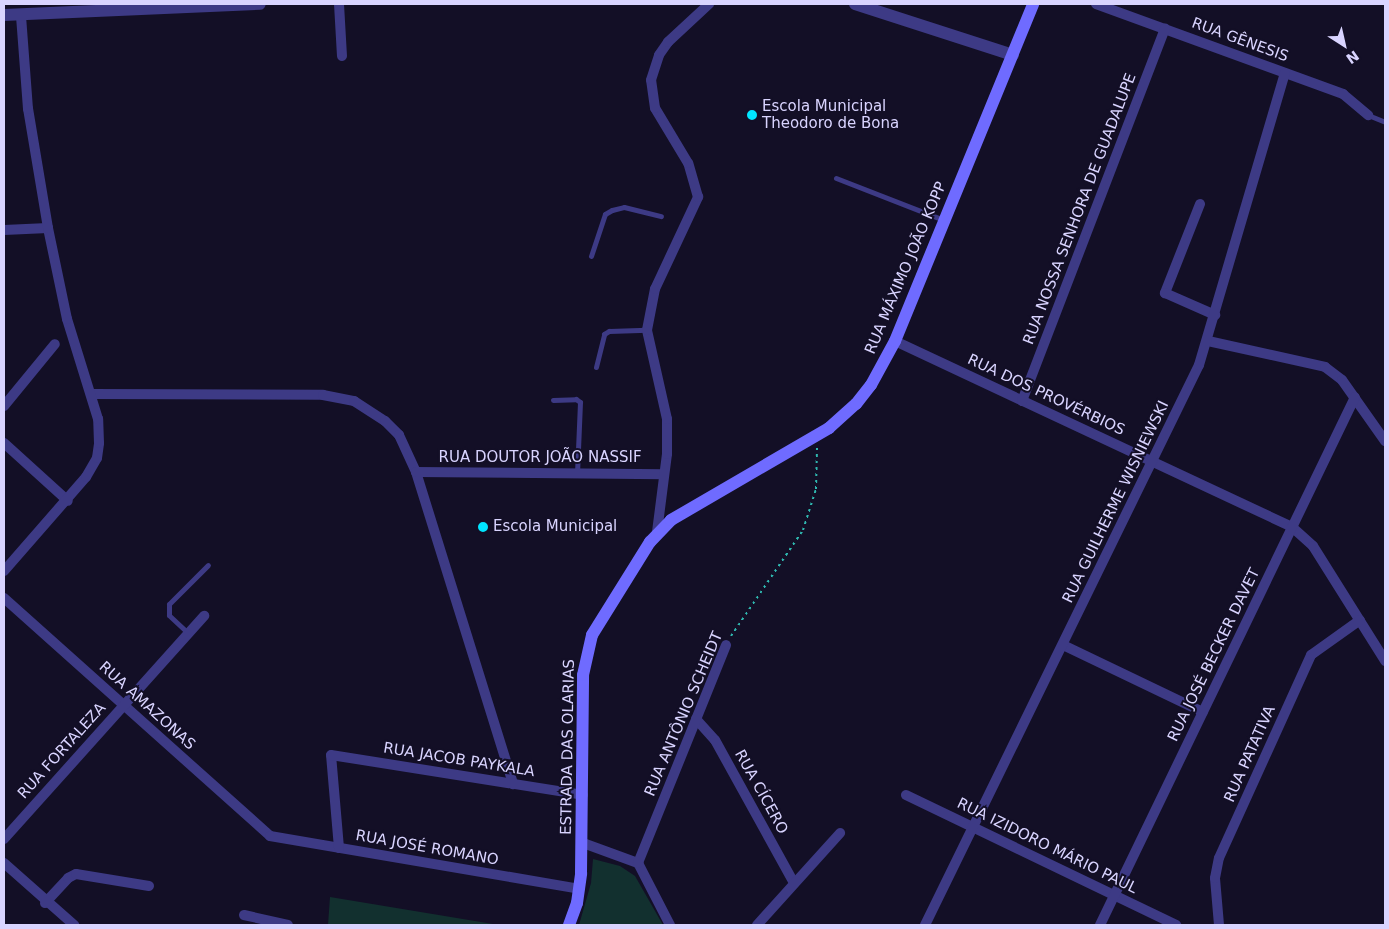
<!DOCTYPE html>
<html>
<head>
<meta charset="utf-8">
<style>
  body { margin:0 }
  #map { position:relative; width:1389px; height:929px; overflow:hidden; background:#130f26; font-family:"DejaVu Sans",sans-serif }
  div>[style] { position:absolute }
  .green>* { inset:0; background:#12302f }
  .path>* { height:2px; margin-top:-1px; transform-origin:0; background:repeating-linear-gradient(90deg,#2fb8b0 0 2.5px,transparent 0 6.5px) }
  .service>* { height:5px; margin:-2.5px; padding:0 2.5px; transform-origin:2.5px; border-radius:2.5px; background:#3d3a85 }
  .minor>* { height:10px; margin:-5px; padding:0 5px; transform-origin:5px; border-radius:5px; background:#3d3a85 }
  .tertiary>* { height:12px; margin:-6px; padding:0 6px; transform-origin:6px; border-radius:6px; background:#3d3a85 }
  .secondary>* { height:12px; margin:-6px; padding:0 6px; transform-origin:6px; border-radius:6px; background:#6f6bff }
  .dots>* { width:14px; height:14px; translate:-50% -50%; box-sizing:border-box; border:2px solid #130f26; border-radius:50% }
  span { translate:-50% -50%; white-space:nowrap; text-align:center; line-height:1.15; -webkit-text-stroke:4px #130f26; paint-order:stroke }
  .street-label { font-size:15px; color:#d9d4ff }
  .poi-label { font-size:15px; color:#d9d4ff }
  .left { translate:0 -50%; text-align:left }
  .frame { position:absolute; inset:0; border:5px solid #d9d4ff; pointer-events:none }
  .north { position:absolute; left:1319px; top:20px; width:50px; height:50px; -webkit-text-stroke:4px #130f26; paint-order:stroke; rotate:145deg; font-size:14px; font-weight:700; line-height:20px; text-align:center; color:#d9d4ff }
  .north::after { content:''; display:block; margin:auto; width:18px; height:22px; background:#d9d4ff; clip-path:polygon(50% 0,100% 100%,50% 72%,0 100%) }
</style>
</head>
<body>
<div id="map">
  <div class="green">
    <i style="clip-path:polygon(593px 859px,620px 866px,635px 876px,663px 925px,579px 925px,591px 883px)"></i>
    <i style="clip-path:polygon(330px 897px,499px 925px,328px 925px)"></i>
  </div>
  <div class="path">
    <i style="left:731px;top:636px;width:128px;rotate:-55.8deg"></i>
    <i style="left:803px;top:530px;width:43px;rotate:-72.4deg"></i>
    <i style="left:816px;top:489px;width:41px;rotate:-88.6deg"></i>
  </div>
  <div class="service">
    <i style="left:1368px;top:115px;width:18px;rotate:22deg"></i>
    <i style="left:836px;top:178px;width:116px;rotate:21.3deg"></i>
    <i style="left:591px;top:256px;width:44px;rotate:-71.6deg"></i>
    <i style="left:605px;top:214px;width:8px;rotate:-30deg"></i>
    <i style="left:612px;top:210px;width:12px;rotate:-14deg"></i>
    <i style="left:624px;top:207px;width:38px;rotate:14deg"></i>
    <i style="left:596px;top:367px;width:34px;rotate:-76deg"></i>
    <i style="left:604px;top:334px;width:6px;rotate:-31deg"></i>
    <i style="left:609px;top:331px;width:38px;rotate:-2deg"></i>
    <i style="left:553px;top:400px;width:23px;rotate:-2deg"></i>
    <i style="left:576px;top:399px;width:5px;rotate:37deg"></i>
    <i style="left:580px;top:402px;width:71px;rotate:92.4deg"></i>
    <i style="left:188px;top:633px;width:26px;rotate:-137deg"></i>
    <i style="left:169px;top:615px;width:11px;rotate:-90deg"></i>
    <i style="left:169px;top:604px;width:55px;rotate:-45deg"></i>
  </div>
  <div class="minor">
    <i style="left:339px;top:4px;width:52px;rotate:86.7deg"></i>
    <i style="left:1096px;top:4px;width:263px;rotate:20deg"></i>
    <i style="left:1343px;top:94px;width:33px;rotate:40deg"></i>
    <i style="left:1200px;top:204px;width:96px;rotate:111.5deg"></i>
    <i style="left:1165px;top:293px;width:55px;rotate:23.7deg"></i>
    <i style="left:4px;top:230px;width:44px;rotate:-2.6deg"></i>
    <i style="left:895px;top:341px;width:438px;rotate:25.1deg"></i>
    <i style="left:1292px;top:527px;width:28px;rotate:42deg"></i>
    <i style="left:1313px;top:546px;width:136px;rotate:57.9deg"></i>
    <i style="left:1208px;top:341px;width:120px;rotate:12.5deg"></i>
    <i style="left:1325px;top:367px;width:21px;rotate:37deg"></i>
    <i style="left:1342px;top:380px;width:75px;rotate:54.8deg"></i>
    <i style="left:91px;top:394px;width:232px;rotate:0.2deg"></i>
    <i style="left:323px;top:395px;width:32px;rotate:11deg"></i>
    <i style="left:354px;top:401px;width:37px;rotate:33deg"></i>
    <i style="left:385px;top:421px;width:20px;rotate:45deg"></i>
    <i style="left:399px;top:435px;width:41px;rotate:65.3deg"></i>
    <i style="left:416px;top:472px;width:327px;rotate:72.7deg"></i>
    <i style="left:1022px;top:401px;width:399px;rotate:-69deg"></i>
    <i style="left:4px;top:406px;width:80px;rotate:-50.6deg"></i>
    <i style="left:4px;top:443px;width:86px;rotate:42.2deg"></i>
    <i style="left:416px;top:472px;width:248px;rotate:0.5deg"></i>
    <i style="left:657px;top:532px;width:79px;rotate:-82.7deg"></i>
    <i style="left:667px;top:454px;width:35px;rotate:-90deg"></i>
    <i style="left:667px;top:419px;width:91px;rotate:-102.7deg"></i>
    <i style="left:647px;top:330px;width:42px;rotate:-79deg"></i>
    <i style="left:655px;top:289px;width:102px;rotate:-64.9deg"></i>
    <i style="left:698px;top:197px;width:35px;rotate:-106deg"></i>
    <i style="left:688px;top:163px;width:64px;rotate:-121deg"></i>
    <i style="left:655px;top:108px;width:28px;rotate:-98deg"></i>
    <i style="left:651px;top:80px;width:26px;rotate:-72deg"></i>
    <i style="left:659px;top:55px;width:16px;rotate:-55deg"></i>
    <i style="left:668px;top:42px;width:56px;rotate:-42.8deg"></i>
    <i style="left:4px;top:571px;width:125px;rotate:-48.9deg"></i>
    <i style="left:86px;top:477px;width:22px;rotate:-60deg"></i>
    <i style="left:97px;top:458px;width:15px;rotate:-82deg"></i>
    <i style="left:99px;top:443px;width:24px;rotate:-92deg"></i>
    <i style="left:98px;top:419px;width:105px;rotate:-107.2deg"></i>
    <i style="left:67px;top:319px;width:93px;rotate:-101.8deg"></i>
    <i style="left:48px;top:228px;width:121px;rotate:-99.5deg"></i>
    <i style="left:28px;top:109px;width:94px;rotate:-94.3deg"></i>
    <i style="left:4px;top:598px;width:357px;rotate:41.8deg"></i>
    <i style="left:270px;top:836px;width:314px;rotate:9.7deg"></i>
    <i style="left:1063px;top:645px;width:155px;rotate:25.6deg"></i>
    <i style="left:696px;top:719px;width:28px;rotate:48deg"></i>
    <i style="left:715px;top:740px;width:163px;rotate:61.1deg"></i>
    <i style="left:906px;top:795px;width:300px;rotate:25.7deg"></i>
    <i style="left:4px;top:839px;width:300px;rotate:-48.1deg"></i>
    <i style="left:583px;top:843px;width:59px;rotate:20deg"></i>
    <i style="left:339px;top:848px;width:93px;rotate:-94.9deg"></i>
    <i style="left:331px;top:755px;width:255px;rotate:9deg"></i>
    <i style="left:4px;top:863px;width:94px;rotate:41.5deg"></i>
    <i style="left:45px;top:903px;width:34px;rotate:-47deg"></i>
    <i style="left:68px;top:878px;width:9px;rotate:-27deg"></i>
    <i style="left:76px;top:874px;width:74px;rotate:9.3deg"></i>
    <i style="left:244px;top:915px;width:45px;rotate:12.8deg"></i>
    <i style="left:670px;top:925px;width:70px;rotate:-117.3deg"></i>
    <i style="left:638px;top:863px;width:235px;rotate:-68deg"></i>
    <i style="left:757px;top:925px;width:124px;rotate:-47.9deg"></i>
    <i style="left:925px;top:925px;width:623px;rotate:-63.93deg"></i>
    <i style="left:1199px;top:365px;width:304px;rotate:-73.6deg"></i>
    <i style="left:1100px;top:925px;width:586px;rotate:-64.22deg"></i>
    <i style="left:1219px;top:925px;width:47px;rotate:-94.9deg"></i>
    <i style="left:1215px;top:878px;width:20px;rotate:-79deg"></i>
    <i style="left:1219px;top:858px;width:223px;rotate:-65.6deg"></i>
    <i style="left:1311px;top:655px;width:60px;rotate:-35.5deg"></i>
  </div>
  <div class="tertiary">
    <i style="left:855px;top:4px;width:166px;rotate:17.9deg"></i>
    <i style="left:4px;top:15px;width:256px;rotate:-2.5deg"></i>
  </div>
  <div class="secondary">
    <i style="left:569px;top:925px;width:23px;rotate:-70deg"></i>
    <i style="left:577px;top:903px;width:30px;rotate:-82deg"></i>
    <i style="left:581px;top:873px;width:198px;rotate:-89.4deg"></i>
    <i style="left:583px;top:675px;width:41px;rotate:-77.3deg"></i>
    <i style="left:592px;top:635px;width:110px;rotate:-58.1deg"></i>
    <i style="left:650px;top:542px;width:30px;rotate:-46deg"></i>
    <i style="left:671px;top:520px;width:183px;rotate:-30.2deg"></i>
    <i style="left:829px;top:428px;width:36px;rotate:-42deg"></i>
    <i style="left:856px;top:404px;width:24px;rotate:-52deg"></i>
    <i style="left:871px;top:385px;width:50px;rotate:-61.4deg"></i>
    <i style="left:895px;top:341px;width:364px;rotate:-67.7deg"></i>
  </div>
  <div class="dots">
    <i style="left:752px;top:115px;background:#00e5ff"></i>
    <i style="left:483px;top:527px;background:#00e5ff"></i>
  </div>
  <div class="street-label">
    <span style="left:1240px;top:40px;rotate:20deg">RUA GÊNESIS</span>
    <span style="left:1080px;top:209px;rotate:-69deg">RUA NOSSA SENHORA DE GUADALUPE</span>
    <span style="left:906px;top:268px;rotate:-67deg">RUA MÁXIMO JOÃO KOPP</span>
    <span style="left:1046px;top:395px;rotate:25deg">RUA DOS PROVÉRBIOS</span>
    <span style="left:540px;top:458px">RUA DOUTOR JOÃO NASSIF</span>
    <span style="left:1116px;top:502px;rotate:-64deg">RUA GUILHERME WISNIEWSKI</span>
    <span style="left:1214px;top:655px;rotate:-64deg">RUA JOSÉ BECKER DAVET</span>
    <span style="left:147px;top:706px;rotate:42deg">RUA AMAZONAS</span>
    <span style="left:684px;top:714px;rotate:-67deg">RUA ANTÔNIO SCHEIDT</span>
    <span style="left:568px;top:747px;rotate:-89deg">ESTRADA DAS OLARIAS</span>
    <span style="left:62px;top:751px;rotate:-48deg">RUA FORTALEZA</span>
    <span style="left:1250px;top:754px;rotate:-66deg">RUA PATATIVA</span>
    <span style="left:459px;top:760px;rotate:9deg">RUA JACOB PAYKALA</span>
    <span style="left:761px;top:792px;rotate:61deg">RUA CÍCERO</span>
    <span style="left:1047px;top:846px;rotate:26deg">RUA IZIDORO MÁRIO PAUL</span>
    <span style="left:427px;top:848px;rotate:10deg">RUA JOSÉ ROMANO</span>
  </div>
  <div class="poi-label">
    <span class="left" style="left:762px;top:115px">Escola Municipal<br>Theodoro de Bona</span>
    <span class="left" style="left:493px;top:527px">Escola Municipal</span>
  </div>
  <div class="frame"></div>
  <div class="north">N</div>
</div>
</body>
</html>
